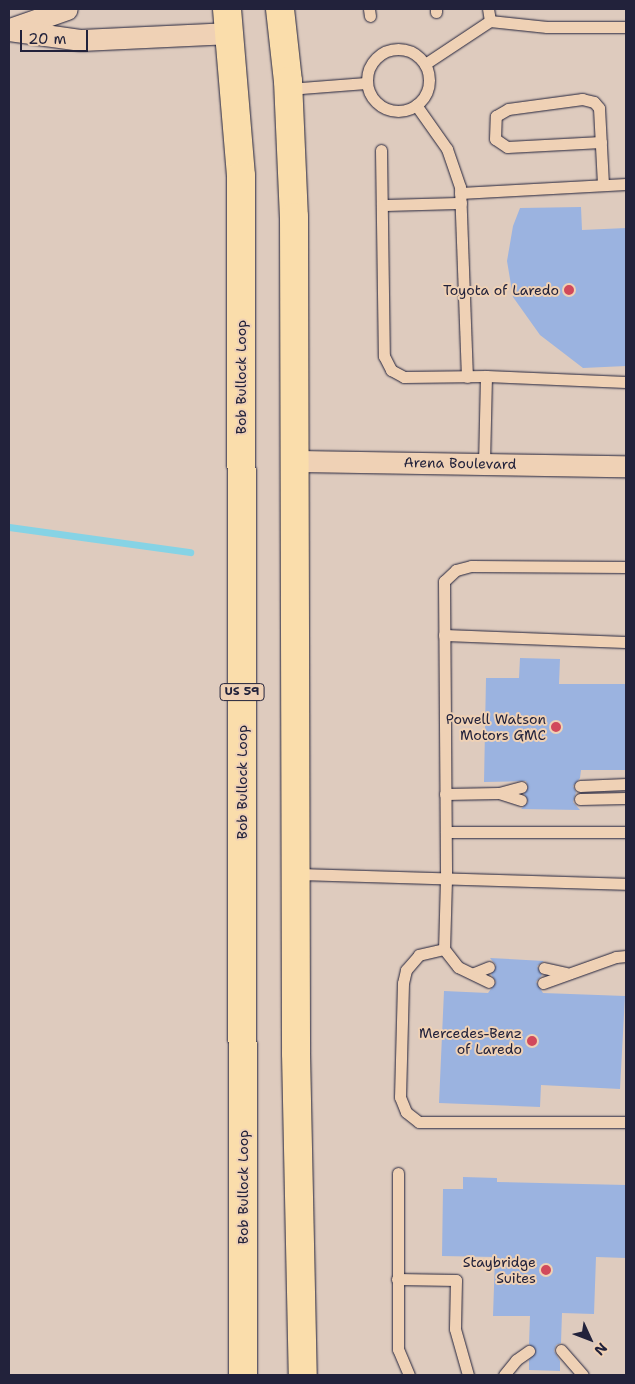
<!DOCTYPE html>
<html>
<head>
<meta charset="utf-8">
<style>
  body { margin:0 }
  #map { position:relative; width:635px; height:1384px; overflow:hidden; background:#decbbe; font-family:"Shantell Sans",sans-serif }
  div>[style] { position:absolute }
  .stream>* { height:7px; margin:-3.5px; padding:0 3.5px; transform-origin:3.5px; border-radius:3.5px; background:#86d3e5 }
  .building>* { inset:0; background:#9bb3e0 }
  .roads { filter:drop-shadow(0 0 1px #22223b) drop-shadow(0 0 1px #22223b) }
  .service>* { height:11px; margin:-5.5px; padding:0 5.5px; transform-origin:5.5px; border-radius:5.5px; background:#efd1b5 }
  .service>.ring { margin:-5.5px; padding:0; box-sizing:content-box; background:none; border:11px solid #efd1b5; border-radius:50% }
  .minor>* { height:21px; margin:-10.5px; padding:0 10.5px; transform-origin:10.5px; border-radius:10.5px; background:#efd1b5 }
  .trunk>* { height:28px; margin:-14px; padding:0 14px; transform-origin:14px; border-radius:14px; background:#faddab }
  .dots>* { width:14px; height:14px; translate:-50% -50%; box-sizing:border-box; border:2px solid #efd1b5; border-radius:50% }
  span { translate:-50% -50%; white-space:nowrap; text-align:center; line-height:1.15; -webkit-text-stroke:4px #efd1b5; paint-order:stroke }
  .shield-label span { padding:1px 4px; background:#efd1b5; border:1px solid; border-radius:4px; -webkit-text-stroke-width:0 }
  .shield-label { font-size:12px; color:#22223b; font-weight:700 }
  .poi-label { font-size:14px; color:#22223b }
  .right { translate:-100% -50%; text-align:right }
  .street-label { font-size:14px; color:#22223b }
  .frame { position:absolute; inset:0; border:10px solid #22223b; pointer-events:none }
  .north { position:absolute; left:565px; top:1314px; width:50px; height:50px; -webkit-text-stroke:4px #efd1b5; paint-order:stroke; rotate:133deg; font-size:14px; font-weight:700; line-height:20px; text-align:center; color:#22223b }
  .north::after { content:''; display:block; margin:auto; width:18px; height:22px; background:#22223b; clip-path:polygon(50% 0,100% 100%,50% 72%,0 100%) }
  .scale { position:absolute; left:20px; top:30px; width:68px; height:22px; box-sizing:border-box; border:2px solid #22223b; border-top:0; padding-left:6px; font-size:15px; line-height:18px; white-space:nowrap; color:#22223b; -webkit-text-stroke:4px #efd1b5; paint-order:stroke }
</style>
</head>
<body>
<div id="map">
  <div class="stream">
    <i style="left:9px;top:527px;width:183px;rotate:7.9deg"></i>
  </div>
  <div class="building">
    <i style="clip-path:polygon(581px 207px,582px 230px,626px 228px,626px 366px,583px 368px,540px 335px,513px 297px,507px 261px,513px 226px,520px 208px)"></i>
    <i style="clip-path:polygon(520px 658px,560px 659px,559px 684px,626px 684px,626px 770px,581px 770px,580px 778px,573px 786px,576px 792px,573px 802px,580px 810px,521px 809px,528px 802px,524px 793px,528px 788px,526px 781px,484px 782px,486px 678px,519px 678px)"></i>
    <i style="clip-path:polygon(490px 958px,544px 961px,537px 966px,542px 975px,536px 982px,543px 993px,625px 996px,620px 1089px,541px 1085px,540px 1107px,439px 1103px,444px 991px,488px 993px,496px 982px,491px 974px,496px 965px)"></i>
    <i style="clip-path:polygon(463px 1177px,497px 1178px,497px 1182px,626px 1185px,626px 1258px,596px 1257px,594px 1314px,562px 1313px,561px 1343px,556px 1345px,554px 1351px,560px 1361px,560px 1371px,529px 1370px,529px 1360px,536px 1351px,529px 1344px,530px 1316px,493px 1316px,495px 1257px,442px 1256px,443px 1189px,463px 1189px)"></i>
  </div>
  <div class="roads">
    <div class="service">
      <i style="left:369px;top:9px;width:7px;rotate:82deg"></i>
      <i style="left:436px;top:9px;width:3px;rotate:90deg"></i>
      <i style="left:490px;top:21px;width:57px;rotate:6deg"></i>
      <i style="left:547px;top:27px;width:79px"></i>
      <i class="ring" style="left:367px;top:49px;width:51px;height:51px"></i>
      <i style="left:425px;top:64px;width:78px;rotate:-33.5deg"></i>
      <i style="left:490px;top:21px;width:12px;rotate:-99deg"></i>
      <i style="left:288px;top:89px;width:78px;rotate:-4.4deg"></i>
      <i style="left:416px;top:105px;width:54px;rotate:54.8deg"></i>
      <i style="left:447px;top:149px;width:40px;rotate:71.1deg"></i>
      <i style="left:460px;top:187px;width:190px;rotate:87.9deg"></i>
      <i style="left:601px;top:142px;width:94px;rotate:177deg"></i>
      <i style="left:507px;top:147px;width:14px;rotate:-146deg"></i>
      <i style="left:495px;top:139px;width:23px;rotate:-88deg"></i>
      <i style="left:496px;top:116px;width:14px;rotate:-30deg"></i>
      <i style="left:508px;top:109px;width:75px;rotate:-7.7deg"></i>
      <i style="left:582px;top:99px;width:12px;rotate:14deg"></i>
      <i style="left:594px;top:102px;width:8px;rotate:50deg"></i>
      <i style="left:599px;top:108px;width:77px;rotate:87deg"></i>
      <i style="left:381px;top:150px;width:206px;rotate:89.2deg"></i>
      <i style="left:384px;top:356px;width:16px;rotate:63deg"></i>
      <i style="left:391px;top:370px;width:15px;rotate:28deg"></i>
      <i style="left:404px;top:377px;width:82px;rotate:-0.7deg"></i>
      <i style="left:460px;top:193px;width:166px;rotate:-3.1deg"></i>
      <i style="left:382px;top:205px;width:79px;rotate:-1.5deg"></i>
      <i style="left:484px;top:464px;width:88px;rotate:-88.7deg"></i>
      <i style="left:486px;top:376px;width:140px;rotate:2.5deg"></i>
      <i style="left:626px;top:567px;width:155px;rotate:-179.6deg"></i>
      <i style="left:471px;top:566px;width:16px;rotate:165deg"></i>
      <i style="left:456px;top:570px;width:16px;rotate:137deg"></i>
      <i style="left:444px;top:581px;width:298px;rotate:89.6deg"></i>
      <i style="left:446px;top:879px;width:70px;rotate:91.6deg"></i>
      <i style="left:444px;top:949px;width:26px;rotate:167deg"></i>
      <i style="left:419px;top:955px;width:20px;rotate:131deg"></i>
      <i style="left:406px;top:970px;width:13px;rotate:103deg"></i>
      <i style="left:403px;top:983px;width:114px;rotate:91.5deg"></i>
      <i style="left:400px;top:1097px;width:16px;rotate:68deg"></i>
      <i style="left:406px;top:1112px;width:16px;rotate:38deg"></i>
      <i style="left:419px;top:1122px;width:207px"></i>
      <i style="left:444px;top:635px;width:182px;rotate:2.2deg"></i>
      <i style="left:580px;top:786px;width:46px;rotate:-2.5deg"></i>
      <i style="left:499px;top:793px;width:23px;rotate:18deg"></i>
      <i style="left:445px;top:794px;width:54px;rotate:-1.1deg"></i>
      <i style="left:499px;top:793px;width:23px;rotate:-15deg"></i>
      <i style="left:580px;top:799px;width:46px;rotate:-1.2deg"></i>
      <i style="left:446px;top:832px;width:180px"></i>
      <i style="left:296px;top:874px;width:330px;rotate:1.7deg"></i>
      <i style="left:444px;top:949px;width:23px;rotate:52deg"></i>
      <i style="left:458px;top:967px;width:34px;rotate:26deg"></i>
      <i style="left:544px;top:968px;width:22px;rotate:13deg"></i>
      <i style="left:474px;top:973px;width:16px;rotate:-22deg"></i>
      <i style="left:543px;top:983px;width:77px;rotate:-19.6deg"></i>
      <i style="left:616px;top:957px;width:10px;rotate:-6deg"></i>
      <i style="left:398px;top:1173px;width:176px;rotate:90deg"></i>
      <i style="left:398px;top:1349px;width:28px;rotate:67deg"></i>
      <i style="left:397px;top:1279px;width:59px;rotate:1deg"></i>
      <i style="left:456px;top:1280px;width:49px;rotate:91.2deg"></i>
      <i style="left:455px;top:1329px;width:48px;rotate:74.2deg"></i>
      <i style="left:561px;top:1350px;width:33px;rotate:49deg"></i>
      <i style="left:504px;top:1375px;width:19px;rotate:-51deg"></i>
      <i style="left:516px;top:1360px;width:16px;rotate:-35deg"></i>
    </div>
    <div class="minor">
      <i style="left:10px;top:29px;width:60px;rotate:-19.3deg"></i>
      <i style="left:9px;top:30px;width:73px;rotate:7.9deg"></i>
      <i style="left:81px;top:40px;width:150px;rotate:-2.7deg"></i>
      <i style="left:294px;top:461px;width:332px;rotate:0.9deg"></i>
    </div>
    <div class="trunk">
      <i style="left:227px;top:9px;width:168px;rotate:85.2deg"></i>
      <i style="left:241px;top:176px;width:1199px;rotate:89.9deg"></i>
      <i style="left:280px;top:9px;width:72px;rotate:83.7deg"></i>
      <i style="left:288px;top:81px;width:136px;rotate:87.5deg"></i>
      <i style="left:294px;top:217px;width:836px;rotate:89.86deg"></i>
      <i style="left:296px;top:1053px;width:322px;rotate:88.8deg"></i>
    </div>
  </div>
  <div class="dots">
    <i style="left:569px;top:290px;background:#d1495b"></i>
    <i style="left:556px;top:727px;background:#d1495b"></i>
    <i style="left:532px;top:1041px;background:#d1495b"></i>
    <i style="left:546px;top:1270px;background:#d1495b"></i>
  </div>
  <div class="shield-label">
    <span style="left:242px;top:692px">US 59</span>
  </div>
  <div class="poi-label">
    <span class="right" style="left:559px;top:290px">Toyota of Laredo</span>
    <span class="right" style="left:546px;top:727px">Powell Watson<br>Motors GMC</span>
    <span class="right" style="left:522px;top:1041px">Mercedes-Benz<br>of Laredo</span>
    <span class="right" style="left:536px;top:1270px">Staybridge<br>Suites</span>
  </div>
  <div class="street-label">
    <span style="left:241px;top:377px;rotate:-90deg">Bob Bullock Loop</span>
    <span style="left:460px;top:463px;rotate:1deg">Arena Boulevard</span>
    <span style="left:242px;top:782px;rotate:-90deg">Bob Bullock Loop</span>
    <span style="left:243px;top:1187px;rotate:-90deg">Bob Bullock Loop</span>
  </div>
  <div class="frame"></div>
  <div class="north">N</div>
  <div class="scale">20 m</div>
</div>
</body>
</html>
